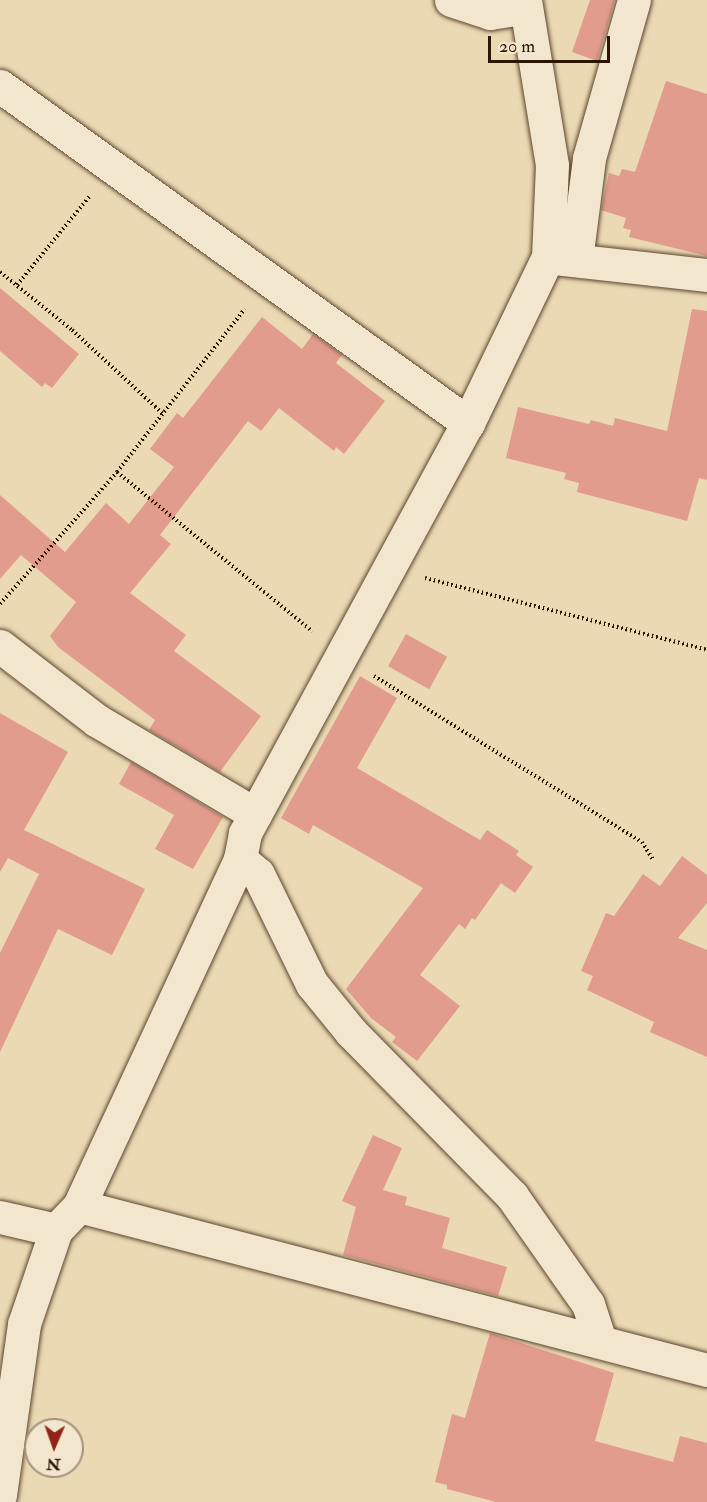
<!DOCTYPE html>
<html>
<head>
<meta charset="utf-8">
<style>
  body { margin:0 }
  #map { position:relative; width:707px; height:1502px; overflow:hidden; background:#ebd9b4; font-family:"IM FELL Double Pica",serif }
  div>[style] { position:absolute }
  .building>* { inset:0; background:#e29c8e; transform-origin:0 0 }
  .path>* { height:4px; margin-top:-2px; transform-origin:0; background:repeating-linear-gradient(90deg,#2c1501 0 1.5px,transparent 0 4.5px) }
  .roads { filter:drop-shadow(0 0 2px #5c462e) drop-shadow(0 0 2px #5c462e) }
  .minor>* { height:33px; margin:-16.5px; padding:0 16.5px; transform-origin:16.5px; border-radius:16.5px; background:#f2e6ce }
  span { translate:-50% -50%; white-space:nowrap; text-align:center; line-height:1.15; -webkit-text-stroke:4.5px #f2e6ce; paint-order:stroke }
  .north { position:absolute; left:24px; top:1418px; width:60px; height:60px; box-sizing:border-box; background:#f2e6ce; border:2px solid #a3927c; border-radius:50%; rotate:182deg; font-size:16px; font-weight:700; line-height:24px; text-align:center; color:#2c1501 }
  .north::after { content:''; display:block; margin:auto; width:21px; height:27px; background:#8f2418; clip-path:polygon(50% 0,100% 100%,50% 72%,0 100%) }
  .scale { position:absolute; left:488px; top:36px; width:122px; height:27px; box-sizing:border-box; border:3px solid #2c1501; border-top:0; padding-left:8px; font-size:18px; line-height:21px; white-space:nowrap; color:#2c1501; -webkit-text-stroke:4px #f2e6ce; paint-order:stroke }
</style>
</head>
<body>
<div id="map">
  <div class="building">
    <i style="clip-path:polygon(590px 0,615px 0,597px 61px,572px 52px)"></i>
    <i style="clip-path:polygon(666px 81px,707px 94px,707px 256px,629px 237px,631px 230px,623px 228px,626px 218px,601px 210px,609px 173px,619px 176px,622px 169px,635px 172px)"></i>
    <i style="clip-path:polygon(0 288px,79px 354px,52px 388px,45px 383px,42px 387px,0 351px)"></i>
    <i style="clip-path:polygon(692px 309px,707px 311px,707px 480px,699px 478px,687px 521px,577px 492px,579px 483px,564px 479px,566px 473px,506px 458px,518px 407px,589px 424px,591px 420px,613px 426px,615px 418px,667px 431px)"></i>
    <i style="clip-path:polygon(262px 317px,302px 349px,313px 334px,342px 355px,336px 363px,385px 401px,344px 454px,336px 447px,334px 451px,279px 408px,261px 431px,248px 421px,160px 535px,171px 544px,130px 593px,186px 635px,174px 651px,261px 716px,220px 772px,149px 730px,155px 720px,58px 647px,50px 636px,76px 602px,21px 555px,0 579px,0 495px,65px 552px,106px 503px,129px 524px,174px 467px,150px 449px,177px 413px,183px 418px)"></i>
    <i style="left:406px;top:634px;width:47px;height:37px;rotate:29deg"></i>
    <i style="clip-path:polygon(360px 676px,397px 698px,357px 768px,480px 840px,487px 830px,519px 851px,516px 855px,533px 867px,515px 893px,501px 883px,475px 920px,472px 918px,465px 929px,459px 924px,420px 975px,460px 1006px,417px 1061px,392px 1042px,396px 1037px,371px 1018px,346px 989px,423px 888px,313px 825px,309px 834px,281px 818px)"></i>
    <i style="clip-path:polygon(0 713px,68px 752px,24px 830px,145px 889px,112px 955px,58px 929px,0 1052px,0 953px,39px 874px,8px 858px,0 872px)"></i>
    <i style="clip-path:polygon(131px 762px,223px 817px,193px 869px,155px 849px,174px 815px,119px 784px)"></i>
    <i style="clip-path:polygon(682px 856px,707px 875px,707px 903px,678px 938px,707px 950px,707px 1057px,650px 1032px,654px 1022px,587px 990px,593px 976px,581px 971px,606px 913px,614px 916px,643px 874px,660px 886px)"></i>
    <i style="clip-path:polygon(373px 1135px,402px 1148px,383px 1190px,407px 1197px,405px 1205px,450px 1218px,442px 1248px,507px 1267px,498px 1296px,343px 1255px,356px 1207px,342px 1201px)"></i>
    <i style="clip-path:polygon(490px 1333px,614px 1373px,595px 1441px,673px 1462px,680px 1436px,707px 1443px,707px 1502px,496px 1502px,447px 1489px,447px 1485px,435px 1482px,452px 1414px,465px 1418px)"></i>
  </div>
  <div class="path">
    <i style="left:0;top:272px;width:92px;rotate:38.9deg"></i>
    <i style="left:72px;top:330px;width:124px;rotate:42.7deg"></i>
    <i style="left:17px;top:285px;width:114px;rotate:-50.7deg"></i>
    <i style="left:117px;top:472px;width:252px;rotate:39.2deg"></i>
    <i style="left:425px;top:578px;width:291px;rotate:14.3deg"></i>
    <i style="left:0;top:604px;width:176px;rotate:-48.4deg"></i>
    <i style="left:117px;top:472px;width:207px;rotate:-51.9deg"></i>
    <i style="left:374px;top:676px;width:315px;rotate:31.8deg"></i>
    <i style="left:642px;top:842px;width:22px;rotate:58deg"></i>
  </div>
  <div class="roads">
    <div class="minor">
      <i style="left:451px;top:0;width:41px;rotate:18.4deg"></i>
      <i style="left:490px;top:13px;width:36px;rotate:-9deg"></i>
      <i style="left:0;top:86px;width:577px;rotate:35.76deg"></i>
      <i style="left:553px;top:258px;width:155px;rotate:6.3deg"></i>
      <i style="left:576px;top:260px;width:103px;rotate:-82.7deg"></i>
      <i style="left:589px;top:158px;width:164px;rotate:-74.1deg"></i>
      <i style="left:0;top:646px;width:121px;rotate:37.6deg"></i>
      <i style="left:96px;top:720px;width:185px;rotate:30.6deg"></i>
      <i style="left:240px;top:859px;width:23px;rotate:40deg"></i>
      <i style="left:258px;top:874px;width:123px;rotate:63.9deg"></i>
      <i style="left:312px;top:984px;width:62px;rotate:50.9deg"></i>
      <i style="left:351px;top:1032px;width:230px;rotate:45.5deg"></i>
      <i style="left:512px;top:1196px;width:132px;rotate:54.9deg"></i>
      <i style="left:588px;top:1304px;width:38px;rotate:72deg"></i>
      <i style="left:79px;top:1206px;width:649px;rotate:14.64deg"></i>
      <i style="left:0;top:1217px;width:57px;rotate:13.1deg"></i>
      <i style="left:56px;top:1230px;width:33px;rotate:-46deg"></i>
      <i style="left:79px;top:1206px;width:383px;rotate:-65.1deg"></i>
      <i style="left:240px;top:859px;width:26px;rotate:-79deg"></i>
      <i style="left:245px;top:833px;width:467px;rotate:-61.5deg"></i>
      <i style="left:468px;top:423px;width:184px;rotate:-64.3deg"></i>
      <i style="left:548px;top:257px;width:92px;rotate:-87.5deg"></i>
      <i style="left:552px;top:165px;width:167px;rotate:-99.3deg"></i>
      <i style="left:0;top:1495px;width:173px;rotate:-82deg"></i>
      <i style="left:24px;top:1324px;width:99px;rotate:-71.2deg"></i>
    </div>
  </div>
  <div class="north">N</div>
  <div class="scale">20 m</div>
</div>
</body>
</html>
